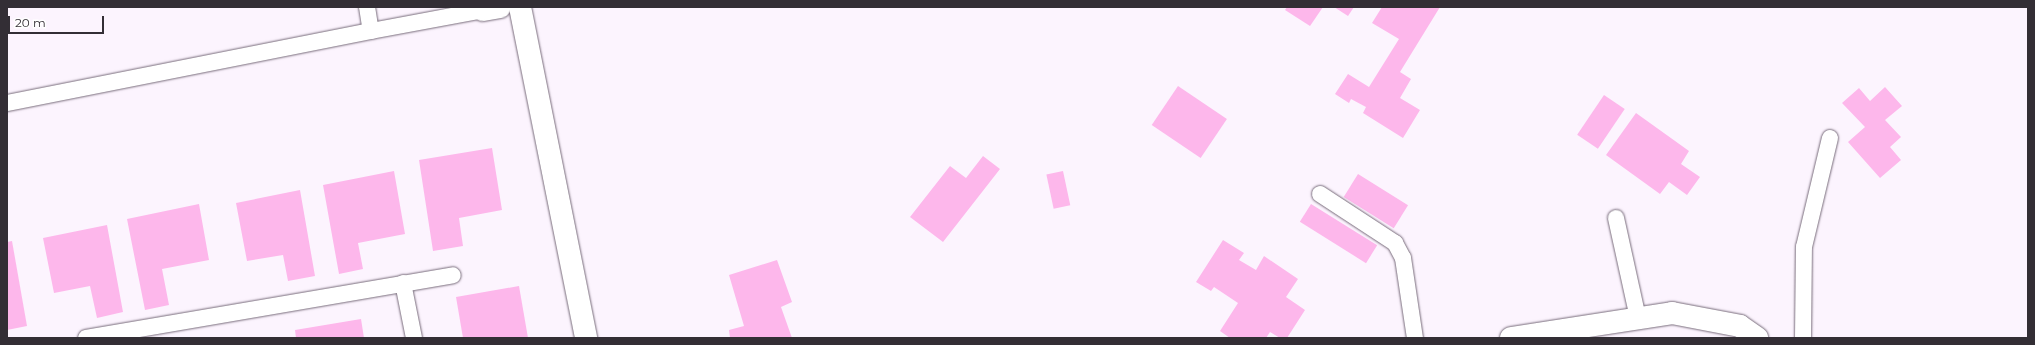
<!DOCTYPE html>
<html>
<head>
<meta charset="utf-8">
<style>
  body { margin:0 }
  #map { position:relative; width:2035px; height:345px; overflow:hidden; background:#fcf4fe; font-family:Montserrat,sans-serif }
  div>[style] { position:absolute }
  .building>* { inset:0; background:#fdb7eb; transform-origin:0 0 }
  .roads { filter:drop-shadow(0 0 1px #786c7b) drop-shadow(0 0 1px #786c7b) }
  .service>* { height:16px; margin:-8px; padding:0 8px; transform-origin:8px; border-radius:8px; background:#fff }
  .minor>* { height:22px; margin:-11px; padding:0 11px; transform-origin:11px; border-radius:11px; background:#fff }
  span { translate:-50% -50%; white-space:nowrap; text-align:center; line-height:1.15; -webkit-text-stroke:3.5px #fff; paint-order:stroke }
  .frame { position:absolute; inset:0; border:8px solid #332e35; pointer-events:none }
  .scale { position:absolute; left:8px; top:16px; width:96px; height:18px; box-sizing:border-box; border:2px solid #332e35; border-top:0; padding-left:5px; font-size:12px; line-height:14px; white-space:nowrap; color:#332e35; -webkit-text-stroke:3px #fff; paint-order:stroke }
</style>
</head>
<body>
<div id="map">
  <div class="building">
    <i style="clip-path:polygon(1287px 7px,1323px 7px,1310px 26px,1285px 10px)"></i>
    <i style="clip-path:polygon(1334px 7px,1354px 7px,1348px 16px)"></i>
    <i style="clip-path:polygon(1382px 7px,1440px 7px,1400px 72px,1411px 79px,1400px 98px,1420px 110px,1403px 138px,1363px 113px,1366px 107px,1351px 99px,1349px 103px,1335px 94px,1348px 74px,1369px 87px,1399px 39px,1372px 23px)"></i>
    <i style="left:1178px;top:86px;width:59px;height:47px;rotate:34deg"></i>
    <i style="clip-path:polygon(1885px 87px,1902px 106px,1885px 120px,1901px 137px,1890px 147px,1901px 160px,1880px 178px,1848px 142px,1865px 127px,1842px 103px,1859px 88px,1870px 101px)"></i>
    <i style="left:1604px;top:95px;width:25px;height:48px;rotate:34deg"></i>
    <i style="clip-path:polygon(1636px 113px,1689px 151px,1681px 164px,1700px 177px,1687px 195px,1669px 182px,1660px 194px,1606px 155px)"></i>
    <i style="clip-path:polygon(492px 148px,502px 210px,459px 218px,463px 246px,433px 251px,419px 160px)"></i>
    <i style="clip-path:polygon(983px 156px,1000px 169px,943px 242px,910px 217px,950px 166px,966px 178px)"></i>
    <i style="clip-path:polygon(394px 171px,405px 234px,358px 243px,363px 269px,339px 274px,323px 185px)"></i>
    <i style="left:1063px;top:171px;width:35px;height:17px;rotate:78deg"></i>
    <i style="left:1358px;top:174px;width:59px;height:27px;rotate:32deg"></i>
    <i style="clip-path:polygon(300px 190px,315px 276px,288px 281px,283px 255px,247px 261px,236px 203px)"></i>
    <i style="clip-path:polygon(199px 204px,209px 260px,162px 269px,169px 305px,145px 310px,127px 219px)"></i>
    <i style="left:1311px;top:204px;width:78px;height:21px;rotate:32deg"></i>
    <i style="clip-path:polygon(107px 225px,123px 312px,97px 318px,90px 286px,54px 293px,43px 238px)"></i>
    <i style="clip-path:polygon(1223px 240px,1244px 253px,1239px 260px,1256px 270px,1264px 256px,1298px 279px,1286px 297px,1305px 310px,1287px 338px,1280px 338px,1270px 332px,1266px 338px,1230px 338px,1220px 331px,1238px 303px,1214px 287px,1211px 291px,1196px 282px)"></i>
    <i style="clip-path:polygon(12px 241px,27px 326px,7px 330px,7px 242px)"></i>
    <i style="clip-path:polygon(777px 260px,792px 302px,781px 307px,792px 338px,730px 338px,729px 330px,744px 326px,729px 275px)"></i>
    <i style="clip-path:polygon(519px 286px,528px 338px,463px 338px,456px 297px)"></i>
    <i style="clip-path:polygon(361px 319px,364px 338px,296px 338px,295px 330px)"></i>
  </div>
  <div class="roads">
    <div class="service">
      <i style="left:367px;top:7px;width:24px;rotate:81deg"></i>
      <i style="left:371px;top:31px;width:114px;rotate:-10.6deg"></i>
      <i style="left:7px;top:103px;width:371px;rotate:-11.2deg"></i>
      <i style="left:1320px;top:194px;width:90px;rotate:33.2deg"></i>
      <i style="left:1395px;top:243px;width:17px;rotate:62deg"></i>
      <i style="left:1403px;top:258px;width:81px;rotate:81.5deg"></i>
      <i style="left:1616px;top:218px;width:102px;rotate:77.6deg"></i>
      <i style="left:403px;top:283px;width:56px;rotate:78.7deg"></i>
      <i style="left:86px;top:338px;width:372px;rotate:-9.7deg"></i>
      <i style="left:1803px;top:338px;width:91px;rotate:-89.4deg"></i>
      <i style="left:1804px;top:247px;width:112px;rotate:-76.6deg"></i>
    </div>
    <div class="minor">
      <i style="left:520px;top:7px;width:338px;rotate:78.7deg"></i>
      <i style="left:483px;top:10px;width:17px;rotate:-10deg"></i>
      <i style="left:1511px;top:338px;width:163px;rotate:-8.8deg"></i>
      <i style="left:1672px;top:313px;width:69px;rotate:10.8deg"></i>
      <i style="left:1740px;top:326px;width:21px;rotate:35deg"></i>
    </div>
  </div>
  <div class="frame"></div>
  <div class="scale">20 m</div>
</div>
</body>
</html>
